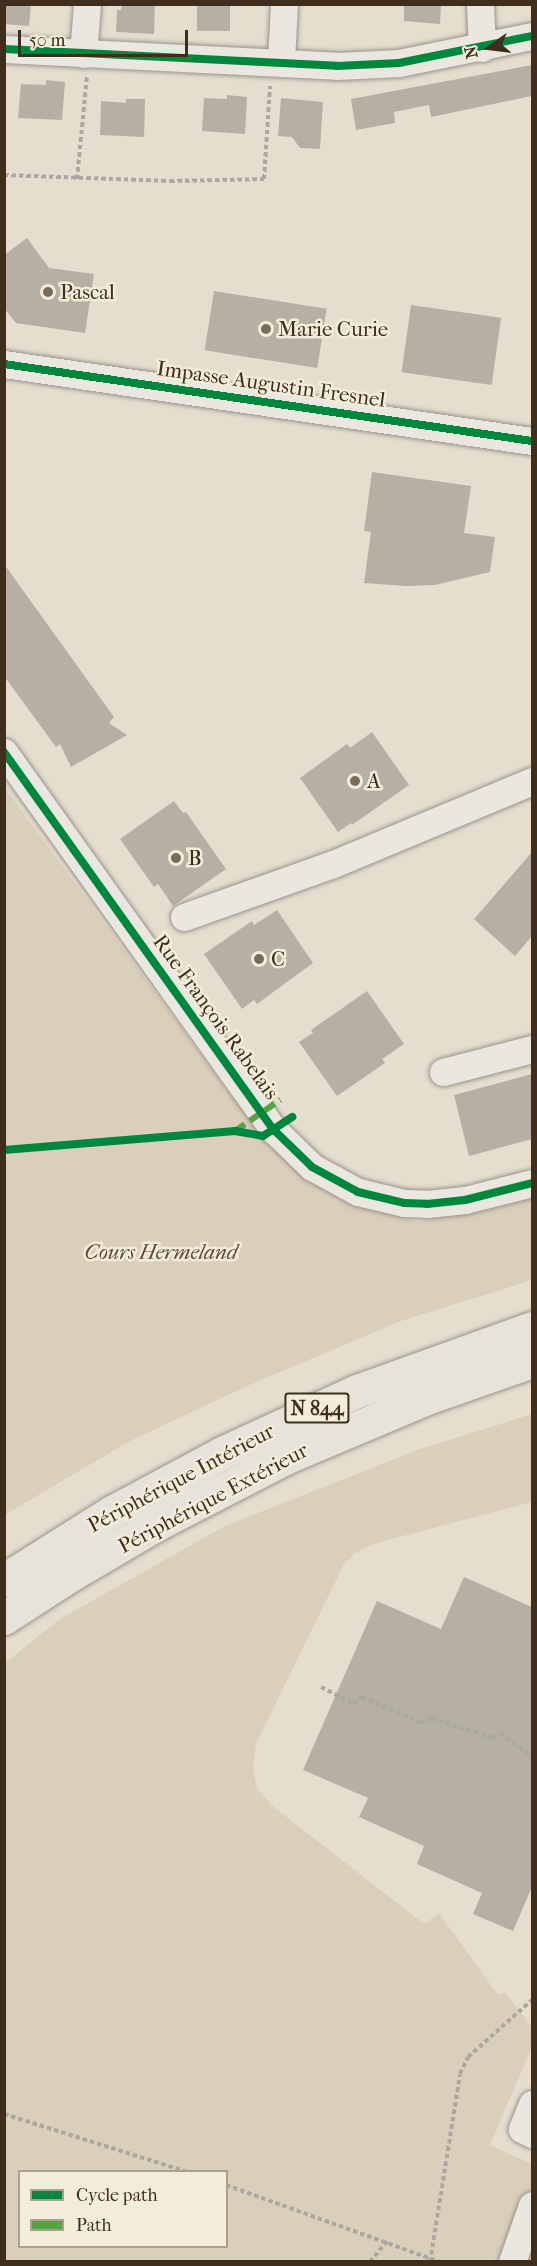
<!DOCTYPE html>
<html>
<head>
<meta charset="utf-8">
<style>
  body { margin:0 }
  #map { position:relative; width:537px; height:2266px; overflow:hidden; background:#e5decf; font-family:"IM FELL French Canon",serif }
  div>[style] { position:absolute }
  .green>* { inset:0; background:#d9cfbb }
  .building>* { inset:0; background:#b5afa4; transform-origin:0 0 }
  .path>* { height:4px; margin-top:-2px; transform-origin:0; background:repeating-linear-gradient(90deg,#aca8a0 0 4.5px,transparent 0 7.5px) }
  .roads { filter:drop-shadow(0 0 2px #9b958a) drop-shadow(0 0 2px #9b958a) }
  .minor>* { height:27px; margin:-13.5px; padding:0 13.5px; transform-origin:13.5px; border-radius:13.5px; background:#eae7e0 }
  .highway>* { height:33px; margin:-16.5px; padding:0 16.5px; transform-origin:16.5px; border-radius:16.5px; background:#e7e3db }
  .quiet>* { height:6px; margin-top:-3px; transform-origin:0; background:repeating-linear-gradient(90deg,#54a441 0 12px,transparent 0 18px) }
  .cycleway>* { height:8px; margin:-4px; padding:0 4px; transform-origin:4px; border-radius:4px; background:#00873e }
  .dots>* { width:16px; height:16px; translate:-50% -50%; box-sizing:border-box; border:3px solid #f3ecdb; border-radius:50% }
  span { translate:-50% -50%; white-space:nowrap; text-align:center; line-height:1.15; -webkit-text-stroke:5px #f3ecdb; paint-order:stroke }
  .shield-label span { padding:2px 4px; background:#f3ecdb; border:2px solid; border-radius:4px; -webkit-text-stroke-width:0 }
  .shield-label { font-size:20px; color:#3f2e1c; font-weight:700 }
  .poi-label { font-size:21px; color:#3f2e1c }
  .left { translate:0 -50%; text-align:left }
  .street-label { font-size:21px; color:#3f2e1c }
  .park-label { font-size:21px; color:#5c4c38; font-style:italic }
  .frame { position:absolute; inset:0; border:6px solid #3f2e1c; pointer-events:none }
  .legend { position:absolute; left:18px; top:2170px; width:210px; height:78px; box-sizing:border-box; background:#f3ecdb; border:2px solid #aba08f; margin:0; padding:8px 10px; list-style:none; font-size:18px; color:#3f2e1c }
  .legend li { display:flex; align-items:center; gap:12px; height:30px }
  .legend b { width:30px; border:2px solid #aba08f }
  .north { position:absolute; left:459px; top:18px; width:60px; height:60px; -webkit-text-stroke:4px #f3ecdb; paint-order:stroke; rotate:256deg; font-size:16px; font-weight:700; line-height:24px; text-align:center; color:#3f2e1c }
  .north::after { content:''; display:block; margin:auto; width:21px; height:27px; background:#3f2e1c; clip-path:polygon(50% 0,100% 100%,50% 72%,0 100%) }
  .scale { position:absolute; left:18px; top:30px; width:170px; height:27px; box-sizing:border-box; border:3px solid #3f2e1c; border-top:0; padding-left:8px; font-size:18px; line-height:21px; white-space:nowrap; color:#3f2e1c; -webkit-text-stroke:4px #f3ecdb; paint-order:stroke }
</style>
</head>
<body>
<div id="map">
  <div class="green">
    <i style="clip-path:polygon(4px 787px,230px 1094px,298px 1168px,339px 1199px,417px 1222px,532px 1196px,532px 1280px,401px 1321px,247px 1386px,128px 1442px,5px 1515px)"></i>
    <i style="clip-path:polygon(evenodd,532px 1414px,532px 1502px,373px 1544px,355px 1553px,344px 1564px,256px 1744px,253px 1768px,257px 1789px,275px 1808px,424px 1924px,439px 1913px,498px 1995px,505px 1992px,532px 2027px,532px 2047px,490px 2145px,532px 2164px,532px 2261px,5px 2262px,5px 1663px,60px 1619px,225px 1526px,420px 1449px,532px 1414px,20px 2172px,226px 2172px,226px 2246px,20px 2246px,20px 2172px)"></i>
  </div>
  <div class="building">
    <i style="clip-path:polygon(4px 4px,31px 4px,29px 26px,4px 24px)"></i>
    <i style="clip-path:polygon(122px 4px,155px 4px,154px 34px,116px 32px,117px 10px,121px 10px)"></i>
    <i style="left:197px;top:4px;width:33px;height:27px"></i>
    <i style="clip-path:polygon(404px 4px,441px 4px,440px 24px,404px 21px)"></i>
    <i style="clip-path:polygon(532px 65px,532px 96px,431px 117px,429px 105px,394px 112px,395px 123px,356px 130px,351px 99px)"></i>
    <i style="clip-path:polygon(46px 80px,65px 82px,62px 120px,18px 118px,21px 84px,46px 85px)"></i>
    <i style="clip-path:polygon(227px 95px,247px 97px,245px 134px,202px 131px,204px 98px,227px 99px)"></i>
    <i style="clip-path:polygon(281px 98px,323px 102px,320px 149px,300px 148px,292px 137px,278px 136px)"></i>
    <i style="clip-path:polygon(126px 99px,145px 99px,144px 137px,100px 135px,101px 101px,126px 103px)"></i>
    <i style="clip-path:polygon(27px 238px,49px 268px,94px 274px,85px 333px,16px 323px,4px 308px,4px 255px)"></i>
    <i style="left:214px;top:291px;width:114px;height:60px;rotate:9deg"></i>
    <i style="left:411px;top:305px;width:91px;height:68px;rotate:8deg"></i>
    <i style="clip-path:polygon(372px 472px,471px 486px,464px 533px,495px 537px,490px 572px,435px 585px,406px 586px,364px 583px,371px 532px,364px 531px)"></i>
    <i style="clip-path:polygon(4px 564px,114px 717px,109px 723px,127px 735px,71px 767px,60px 744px,56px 747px,4px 676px)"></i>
    <i style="clip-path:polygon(372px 732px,409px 785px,352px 825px,351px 823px,338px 832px,300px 778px,347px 744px,350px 748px)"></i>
    <i style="clip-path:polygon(174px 801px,183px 813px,186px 812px,226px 869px,173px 906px,158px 884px,154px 887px,120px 839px)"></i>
    <i style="clip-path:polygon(532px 852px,532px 936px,515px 956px,474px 919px)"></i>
    <i style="clip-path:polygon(277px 910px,313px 963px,257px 1004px,254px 1000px,242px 1009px,204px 954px,252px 921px,254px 925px)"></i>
    <i style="clip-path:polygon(367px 991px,404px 1044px,382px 1059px,385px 1063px,337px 1096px,299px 1042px,313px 1033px,311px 1030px)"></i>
    <i style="clip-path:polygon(532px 1074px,532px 1139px,469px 1156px,454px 1095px)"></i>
    <i style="clip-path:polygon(464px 1577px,532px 1607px,532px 1887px,513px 1931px,473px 1914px,482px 1893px,417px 1864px,424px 1846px,359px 1817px,368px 1798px,303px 1770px,377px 1601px,441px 1629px)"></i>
  </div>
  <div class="path">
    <i style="left:4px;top:175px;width:166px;rotate:2.1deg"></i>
    <i style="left:170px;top:181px;width:94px;rotate:-1.2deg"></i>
    <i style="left:264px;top:179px;width:93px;rotate:-86.3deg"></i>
    <i style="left:77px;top:179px;width:103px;rotate:-84.5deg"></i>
    <i style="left:321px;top:1687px;width:36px;rotate:27deg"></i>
    <i style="left:353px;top:1703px;width:11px;rotate:-34deg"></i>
    <i style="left:362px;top:1697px;width:64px;rotate:23.8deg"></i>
    <i style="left:421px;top:1723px;width:11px;rotate:-27deg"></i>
    <i style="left:431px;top:1718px;width:64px;rotate:18.2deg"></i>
    <i style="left:492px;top:1738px;width:10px;rotate:-29deg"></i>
    <i style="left:501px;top:1733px;width:39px;rotate:38deg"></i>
    <i style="left:4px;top:2114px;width:193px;rotate:17.5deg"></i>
    <i style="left:226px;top:2185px;width:227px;rotate:19.8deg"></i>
    <i style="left:370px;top:2262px;width:27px;rotate:-51deg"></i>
    <i style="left:430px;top:2262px;width:190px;rotate:-80.9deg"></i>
    <i style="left:460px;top:2074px;width:19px;rotate:-65deg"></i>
    <i style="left:468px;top:2057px;width:86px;rotate:-41.7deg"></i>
  </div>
  <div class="roads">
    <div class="minor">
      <i style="left:480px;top:4px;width:44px;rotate:87.4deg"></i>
      <i style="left:4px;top:49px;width:333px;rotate:2.9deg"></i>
      <i style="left:337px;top:66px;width:62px;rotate:-2.8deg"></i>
      <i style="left:399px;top:63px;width:136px;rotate:-11.5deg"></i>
      <i style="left:83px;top:54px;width:50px;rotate:-85.4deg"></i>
      <i style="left:281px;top:61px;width:57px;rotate:-87deg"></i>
      <i style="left:4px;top:364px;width:534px;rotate:8.3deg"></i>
      <i style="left:4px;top:752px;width:465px;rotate:54.5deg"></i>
      <i style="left:274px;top:1130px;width:53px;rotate:44.2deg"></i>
      <i style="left:312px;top:1167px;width:52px;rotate:28.5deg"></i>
      <i style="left:358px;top:1192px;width:47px;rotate:13.4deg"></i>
      <i style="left:404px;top:1203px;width:23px;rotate:2deg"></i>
      <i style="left:427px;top:1204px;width:38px;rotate:-6deg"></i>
      <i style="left:465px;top:1200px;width:69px;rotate:-14.2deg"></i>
      <i style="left:184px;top:917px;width:158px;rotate:-19.6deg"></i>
      <i style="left:333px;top:864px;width:216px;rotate:-22.6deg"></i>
      <i style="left:443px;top:1072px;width:92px;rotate:-14.5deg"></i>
      <i style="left:532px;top:2104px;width:27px;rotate:112deg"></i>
      <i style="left:522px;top:2129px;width:11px;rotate:27deg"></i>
      <i style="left:512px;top:2262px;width:60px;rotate:-70.7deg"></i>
    </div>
    <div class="highway">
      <i style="left:4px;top:1580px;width:128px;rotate:-32.2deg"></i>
      <i style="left:112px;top:1512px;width:125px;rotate:-28.2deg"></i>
      <i style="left:222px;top:1453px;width:149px;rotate:-24.7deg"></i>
      <i style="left:357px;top:1391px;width:186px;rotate:-19.8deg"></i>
      <i style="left:4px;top:1618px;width:81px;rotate:-32.9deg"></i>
      <i style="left:72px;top:1574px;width:99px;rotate:-30.5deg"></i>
      <i style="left:157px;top:1524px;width:146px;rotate:-27.3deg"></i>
      <i style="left:287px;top:1457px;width:149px;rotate:-22.9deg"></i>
      <i style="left:424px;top:1399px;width:114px;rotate:-19.4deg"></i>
    </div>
  </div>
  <div class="quiet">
    <i style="left:235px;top:1131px;width:55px;rotate:-34.6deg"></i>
  </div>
  <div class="cycleway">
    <i style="left:4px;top:49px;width:333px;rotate:2.9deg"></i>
    <i style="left:337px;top:66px;width:62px;rotate:-2.8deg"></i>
    <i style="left:399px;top:63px;width:136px;rotate:-11.5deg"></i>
    <i style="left:4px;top:364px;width:534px;rotate:8.3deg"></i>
    <i style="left:4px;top:752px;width:465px;rotate:54.5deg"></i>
    <i style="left:274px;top:1130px;width:53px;rotate:44.2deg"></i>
    <i style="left:312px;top:1167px;width:52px;rotate:28.5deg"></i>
    <i style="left:358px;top:1192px;width:47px;rotate:13.4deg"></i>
    <i style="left:404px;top:1203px;width:23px;rotate:2deg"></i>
    <i style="left:427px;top:1204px;width:38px;rotate:-6deg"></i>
    <i style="left:465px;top:1200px;width:69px;rotate:-14.2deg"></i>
    <i style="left:4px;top:1150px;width:232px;rotate:-4.7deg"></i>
    <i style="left:235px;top:1131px;width:28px;rotate:10deg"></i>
    <i style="left:263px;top:1136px;width:35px;rotate:-33deg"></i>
  </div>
  <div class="dots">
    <i style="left:48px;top:292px;background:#796c5b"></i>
    <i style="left:266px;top:329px;background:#796c5b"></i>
    <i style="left:355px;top:781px;background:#796c5b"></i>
    <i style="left:176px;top:858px;background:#796c5b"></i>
    <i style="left:259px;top:959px;background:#796c5b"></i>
  </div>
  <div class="shield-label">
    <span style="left:317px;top:1408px">N 844</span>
  </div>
  <div class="poi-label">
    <span class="left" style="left:60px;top:292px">Pascal</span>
    <span class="left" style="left:278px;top:329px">Marie Curie</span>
    <span class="left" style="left:367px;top:781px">A</span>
    <span class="left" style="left:188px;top:858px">B</span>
    <span class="left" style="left:271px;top:959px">C</span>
  </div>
  <div class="street-label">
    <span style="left:271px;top:384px;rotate:8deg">Impasse Augustin Fresnel</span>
    <span style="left:216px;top:1017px;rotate:54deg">Rue François Rabelais</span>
    <span style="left:181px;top:1478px;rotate:-28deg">Périphérique Intérieur</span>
    <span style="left:213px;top:1498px;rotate:-28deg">Périphérique Extérieur</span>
  </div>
  <div class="park-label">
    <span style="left:161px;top:1252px">Cours Hermeland</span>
  </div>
  <div class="frame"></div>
  <ul class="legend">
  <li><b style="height:8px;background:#00873e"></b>Cycle path</li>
  <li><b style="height:8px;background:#54a441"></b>Path</li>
  </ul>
  <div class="north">N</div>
  <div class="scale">50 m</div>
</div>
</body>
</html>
